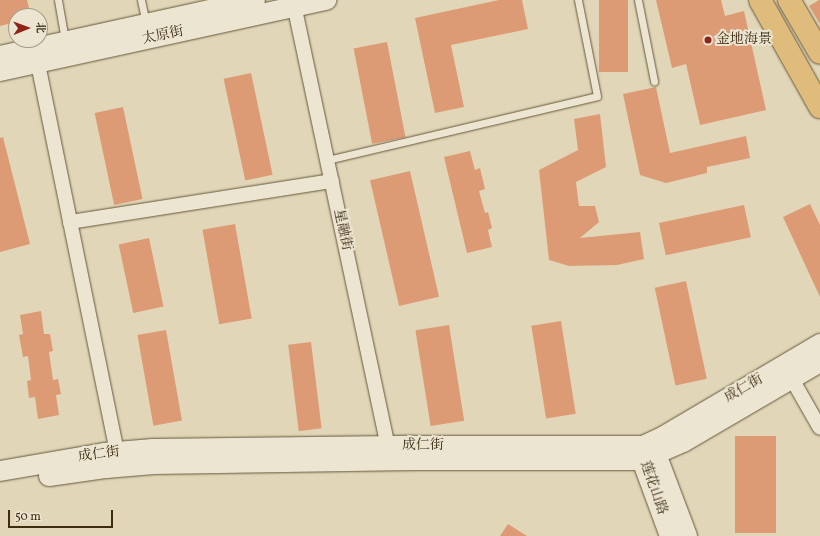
<!DOCTYPE html>
<html>
<head>
<meta charset="utf-8">
<style>
  body { margin:0 }
  #map { position:relative; width:820px; height:536px; overflow:hidden; background:#e1d7b8; font-family:Vollkorn,"Noto Serif SC",serif }
  div>[style] { position:absolute }
  .building>* { inset:0; background:#dd9b75; transform-origin:0 0 }
  .roads { filter:drop-shadow(0 0 1px #67573b) drop-shadow(0 0 1px #67573b) }
  .lane>* { height:7px; margin:-3.5px; padding:0 3.5px; transform-origin:3.5px; border-radius:3.5px; background:#ece5d1 }
  .street>* { height:14px; margin:-7px; padding:0 7px; transform-origin:7px; border-radius:7px; background:#ece5d1 }
  .secondary>* { height:20px; margin:-10px; padding:0 10px; transform-origin:10px; border-radius:10px; background:#ece5d1 }
  .primary>* { height:22px; margin:-11px; padding:0 11px; transform-origin:11px; border-radius:11px; background:#e0bc7c }
  .dots>* { width:11px; height:11px; translate:-50% -50%; box-sizing:border-box; border:2px solid #ece5d1; border-radius:50% }
  span { translate:-50% -50%; white-space:nowrap; text-align:center; line-height:1.15; -webkit-text-stroke:4px #ece5d1; paint-order:stroke }
  .street-label { font-size:14px; color:#3e2c11 }
  .poi-label { font-size:14px; color:#3e2c11 }
  .left { translate:0 -50%; text-align:left }
  .north { position:absolute; left:8px; top:8px; width:40px; height:40px; box-sizing:border-box; background:#ece5d1; border:1px solid #a69b84; border-radius:50%; rotate:89deg; font-size:11px; font-weight:700; line-height:16px; text-align:center; color:#3e2c11 }
  .north::after { content:''; display:block; margin:auto; width:14px; height:18px; background:#8f2418; clip-path:polygon(50% 0,100% 100%,50% 72%,0 100%) }
  .scale { position:absolute; left:8px; top:510px; width:105px; height:18px; box-sizing:border-box; border:2px solid #3e2c11; border-top:0; padding-left:5px; font-size:12px; line-height:14px; white-space:nowrap; color:#3e2c11; -webkit-text-stroke:3px #ece5d1; paint-order:stroke }
</style>
</head>
<body>
<div id="map">
  <div class="building">
    <i style="clip-path:polygon(0 0,27px 0,31px 16px,16px 16px,16px 22px,0 26px)"></i>
    <i style="clip-path:polygon(499px 0,522px 0,528px 29px,451px 45px,464px 107px,435px 113px,415px 18px)"></i>
    <i style="left:599px;top:0;width:29px;height:72px"></i>
    <i style="clip-path:polygon(656px 0,721px 0,725px 16px,744px 11px,766px 110px,700px 125px,686px 64px,672px 68px)"></i>
    <i style="clip-path:polygon(819px 0,820px 0,820px 24px,809px 6px)"></i>
    <i style="left:387px;top:42px;width:97px;height:34px;rotate:79deg"></i>
    <i style="left:251px;top:73px;width:104px;height:28px;rotate:78deg"></i>
    <i style="clip-path:polygon(656px 87px,670px 153px,746px 136px,750px 158px,707px 167px,707px 173px,666px 183px,640px 175px,623px 94px)"></i>
    <i style="left:123px;top:107px;width:94px;height:29px;rotate:78deg"></i>
    <i style="clip-path:polygon(600px 114px,606px 167px,576px 182px,579px 206px,595px 206px,599px 222px,580px 238px,640px 232px,644px 259px,617px 265px,569px 266px,549px 260px,539px 170px,578px 150px,574px 119px)"></i>
    <i style="clip-path:polygon(3px 137px,30px 244px,0 252px,0 138px)"></i>
    <i style="clip-path:polygon(470px 151px,475px 170px,480px 168px,485px 189px,479px 191px,485px 213px,488px 212px,492px 228px,488px 230px,492px 247px,467px 253px,444px 157px)"></i>
    <i style="left:410px;top:171px;width:129px;height:41px;rotate:77deg"></i>
    <i style="clip-path:polygon(810px 204px,820px 225px,820px 297px,783px 217px)"></i>
    <i style="left:744px;top:205px;width:33px;height:87px;rotate:78deg"></i>
    <i style="left:235px;top:224px;width:96px;height:33px;rotate:80deg"></i>
    <i style="left:149px;top:238px;width:70px;height:31px;rotate:78deg"></i>
    <i style="left:686px;top:281px;width:100px;height:32px;rotate:78deg"></i>
    <i style="clip-path:polygon(41px 311px,44px 334px,50px 334px,53px 351px,49px 352px,53px 380px,58px 379px,61px 394px,56px 395px,59px 415px,38px 419px,35px 397px,29px 398px,27px 381px,31px 380px,28px 356px,23px 357px,19px 335px,23px 334px,20px 315px)"></i>
    <i style="left:561px;top:321px;width:94px;height:30px;rotate:81deg"></i>
    <i style="left:449px;top:325px;width:97px;height:34px;rotate:81deg"></i>
    <i style="left:166px;top:330px;width:92px;height:29px;rotate:80deg"></i>
    <i style="left:311px;top:342px;width:87px;height:23px;rotate:83deg"></i>
    <i style="left:735px;top:436px;width:41px;height:97px"></i>
    <i style="clip-path:polygon(508px 524px,527px 536px,500px 536px)"></i>
  </div>
  <div class="roads">
    <div class="lane">
      <i style="left:58px;top:0;width:41px;rotate:80.1deg"></i>
      <i style="left:141px;top:0;width:24px;rotate:78deg"></i>
      <i style="left:638px;top:0;width:83px;rotate:78.8deg"></i>
      <i style="left:327px;top:160px;width:277px;rotate:-13.3deg"></i>
      <i style="left:597px;top:96px;width:98px;rotate:-101.2deg"></i>
    </div>
    <div class="street">
      <i style="left:293px;top:0;width:465px;rotate:78deg"></i>
      <i style="left:36px;top:54px;width:415px;rotate:78.5deg"></i>
      <i style="left:70px;top:222px;width:265px;rotate:-8.9deg"></i>
      <i style="left:792px;top:379px;width:56px;rotate:60.3deg"></i>
    </div>
    <div class="secondary">
      <i style="left:0;top:56px;width:261px;rotate:-12.4deg"></i>
      <i style="left:0;top:71px;width:334px;rotate:-12.3deg"></i>
      <i style="left:0;top:471px;width:107px;rotate:-9.7deg"></i>
      <i style="left:105px;top:453px;width:48px;rotate:-4.8deg"></i>
      <i style="left:153px;top:449px;width:261px;rotate:-0.7deg"></i>
      <i style="left:414px;top:446px;width:229px"></i>
      <i style="left:643px;top:446px;width:23px;rotate:-25deg"></i>
      <i style="left:664px;top:436px;width:181px;rotate:-30.5deg"></i>
      <i style="left:49px;top:476px;width:58px;rotate:-8deg"></i>
      <i style="left:106px;top:468px;width:48px;rotate:-4.8deg"></i>
      <i style="left:154px;top:464px;width:260px;rotate:-0.9deg"></i>
      <i style="left:414px;top:460px;width:228px"></i>
      <i style="left:642px;top:460px;width:45px;rotate:-23.7deg"></i>
      <i style="left:683px;top:442px;width:159px;rotate:-30.3deg"></i>
      <i style="left:670px;top:536px;width:81px;rotate:-110.2deg"></i>
      <i style="left:642px;top:460px;width:14px;rotate:-86deg"></i>
      <i style="left:643px;top:446px;width:15px;rotate:32deg"></i>
      <i style="left:656px;top:454px;width:88px;rotate:69.3deg"></i>
    </div>
    <div class="primary">
      <i style="left:760px;top:0;width:123px;rotate:60.7deg"></i>
      <i style="left:789px;top:0;width:61px;rotate:59.7deg"></i>
    </div>
  </div>
  <div class="dots">
    <i style="left:708px;top:40px;background:#8f2418"></i>
  </div>
  <div class="street-label">
    <span style="left:163px;top:36px;rotate:-12deg">太原街</span>
    <span style="left:342px;top:230px;rotate:78deg">星融街</span>
    <span style="left:744px;top:389px;rotate:-30deg">成仁街</span>
    <span style="left:423px;top:446px">成仁街</span>
    <span style="left:99px;top:455px;rotate:-7deg">成仁街</span>
    <span style="left:653px;top:488px;rotate:71deg">莲花山路</span>
  </div>
  <div class="poi-label">
    <span class="left" style="left:716px;top:40px">金地海景</span>
  </div>
  <div class="north">北</div>
  <div class="scale">50 m</div>
</div>
</body>
</html>
